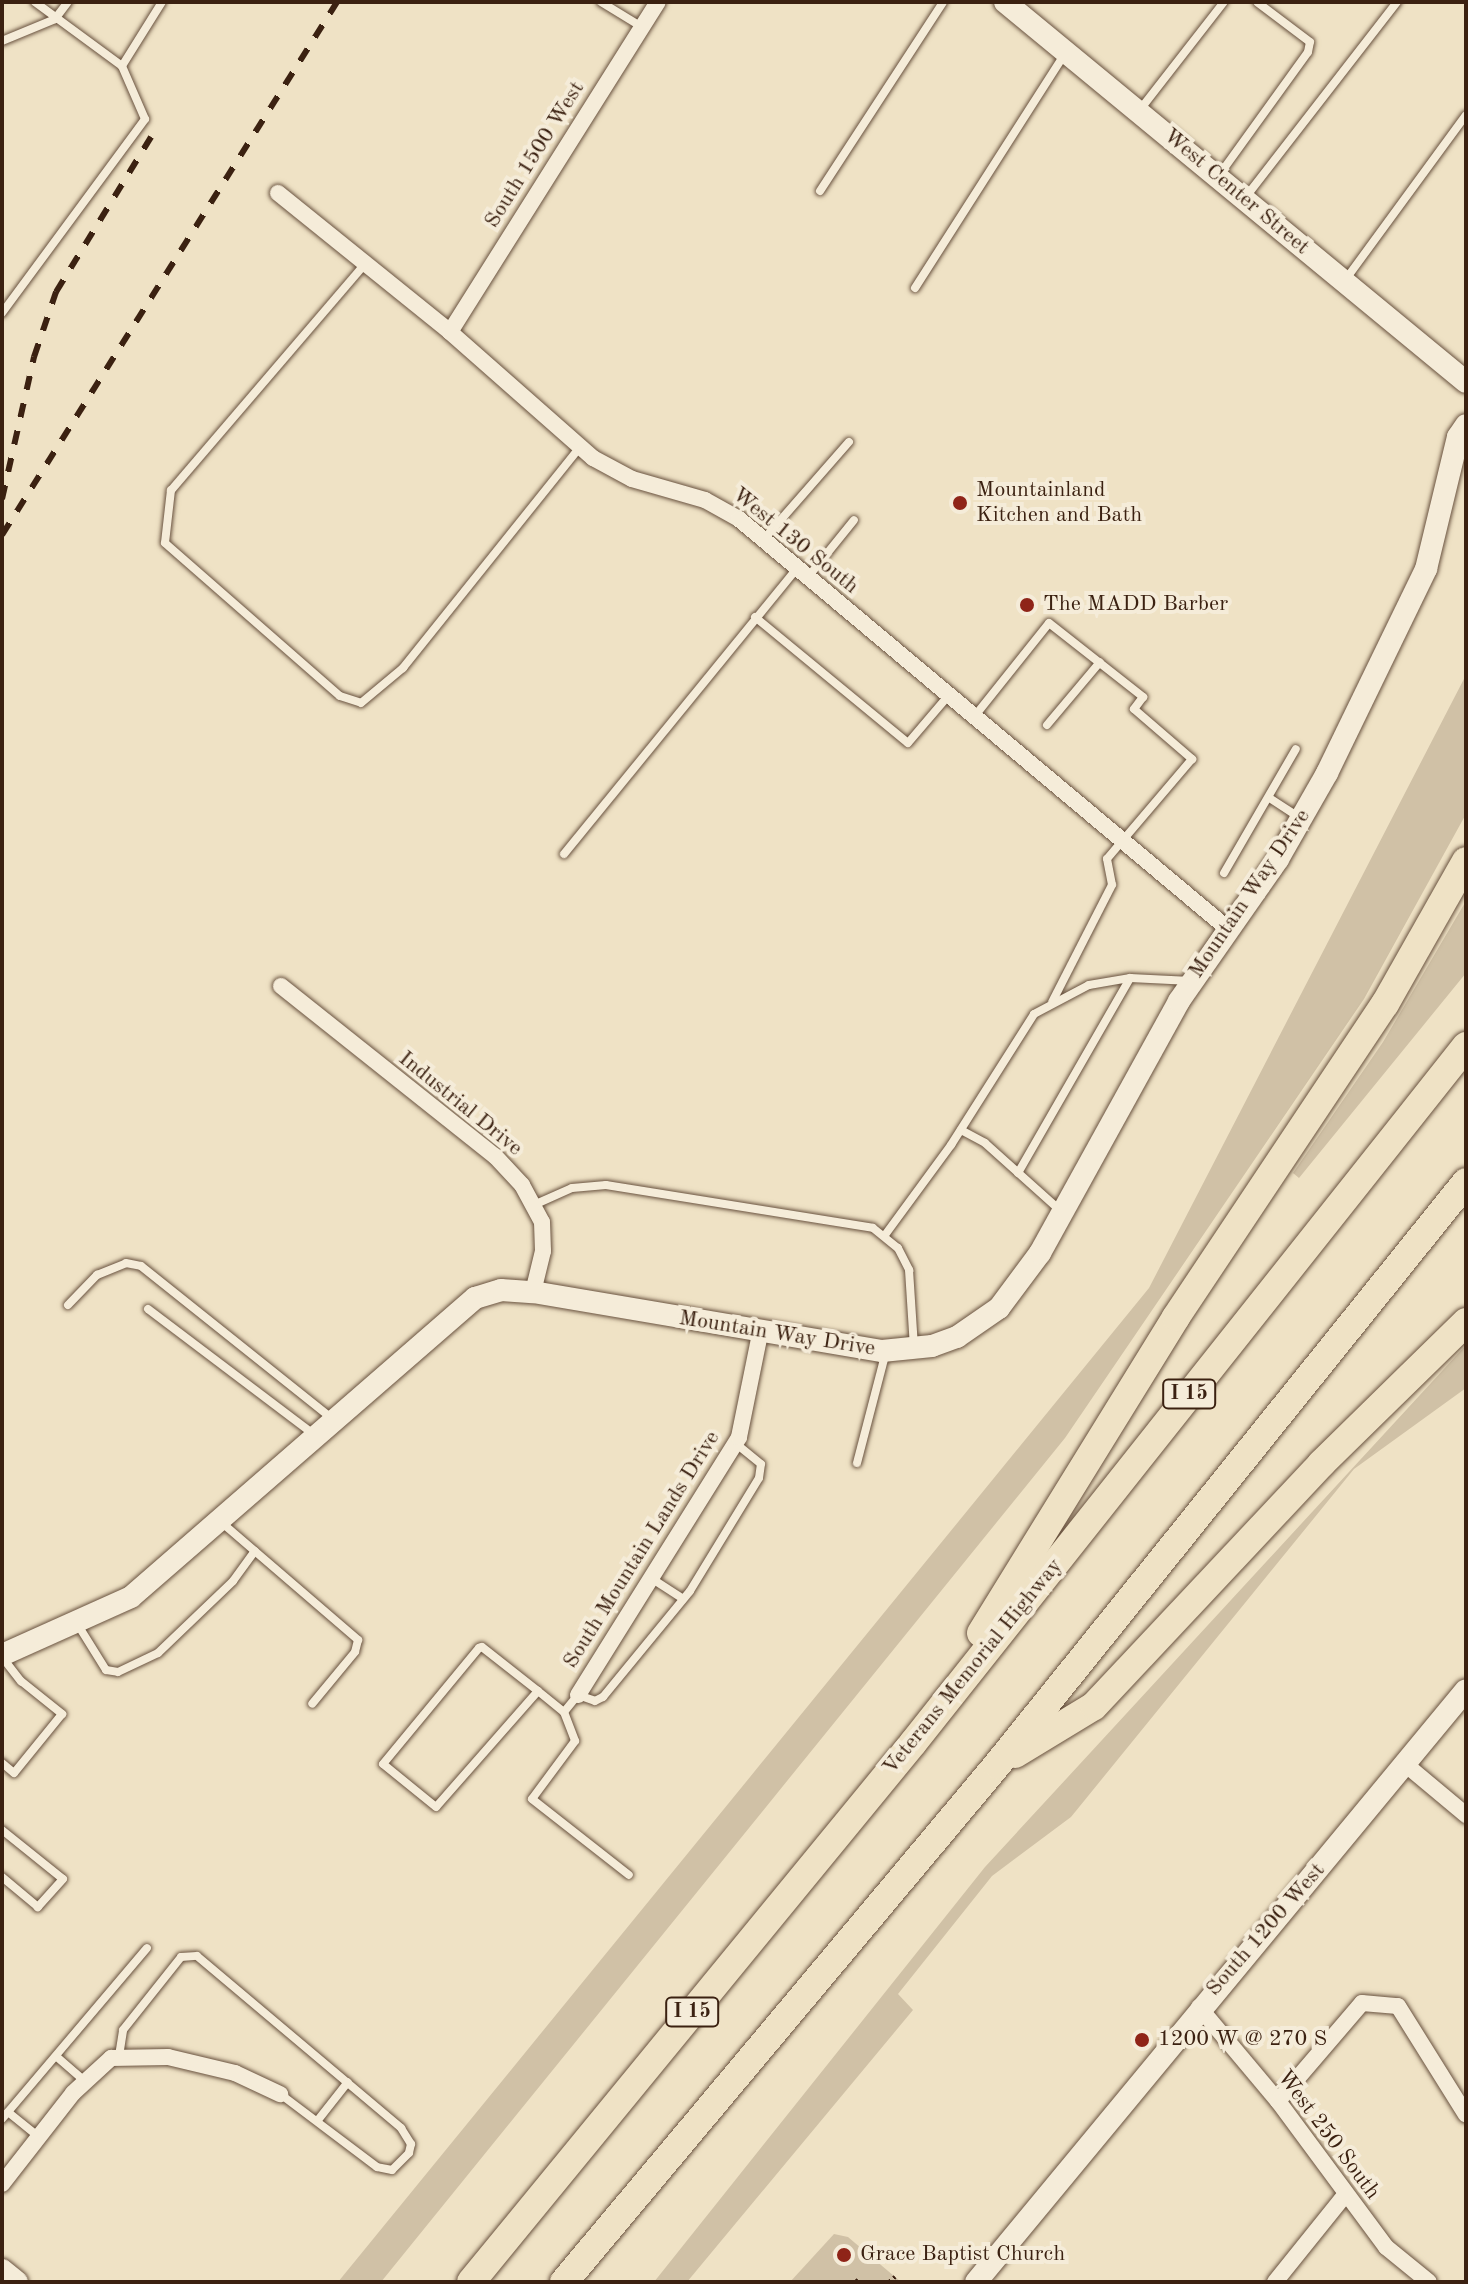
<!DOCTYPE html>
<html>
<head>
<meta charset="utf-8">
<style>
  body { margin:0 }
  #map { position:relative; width:1468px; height:2284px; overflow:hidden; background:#efe2c5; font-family:"Old Standard TT",serif }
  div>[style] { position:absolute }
  .green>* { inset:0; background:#d0c1a6 }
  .path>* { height:4px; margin-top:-2px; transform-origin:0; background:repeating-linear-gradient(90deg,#3b2111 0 2px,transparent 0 6px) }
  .roads { filter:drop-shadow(0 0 2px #68513e) drop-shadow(0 0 2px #68513e) }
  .lane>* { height:8px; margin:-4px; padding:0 4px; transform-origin:4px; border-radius:4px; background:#f5ecd9 }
  .street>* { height:16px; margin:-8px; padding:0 8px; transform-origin:8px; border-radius:8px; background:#f5ecd9 }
  .secondary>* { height:22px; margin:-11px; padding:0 11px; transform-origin:11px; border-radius:11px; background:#f5ecd9 }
  .highway>* { height:28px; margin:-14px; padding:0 14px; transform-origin:14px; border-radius:14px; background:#efe2c5 }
  .rail>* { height:6px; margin-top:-3px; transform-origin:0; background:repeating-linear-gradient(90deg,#3b2111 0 14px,transparent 0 28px) }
  .dots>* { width:22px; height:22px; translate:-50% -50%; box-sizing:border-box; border:4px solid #f5ecd9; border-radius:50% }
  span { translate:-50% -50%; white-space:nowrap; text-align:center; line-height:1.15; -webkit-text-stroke:8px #f5ecd9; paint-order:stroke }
  .shield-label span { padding:2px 6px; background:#f5ecd9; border:2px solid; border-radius:6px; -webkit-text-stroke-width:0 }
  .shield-label { font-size:20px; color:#3b2111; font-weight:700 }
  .street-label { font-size:22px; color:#3b2111 }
  .poi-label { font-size:22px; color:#3b2111 }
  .left { translate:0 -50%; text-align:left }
  .frame { position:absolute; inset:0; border:4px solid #3b2111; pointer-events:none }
</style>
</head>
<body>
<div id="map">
  <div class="green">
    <i style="clip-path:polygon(1466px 675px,1466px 814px,1364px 999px,1065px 1438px,381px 2282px,338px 2282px,1149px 1288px)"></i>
    <i style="clip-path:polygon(1466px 901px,1466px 973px,1299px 1178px,1293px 1173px,1383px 1042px)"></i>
    <i style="clip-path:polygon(1466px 1345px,1466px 1388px,1354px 1469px,1071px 1817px,992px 1876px,898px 1994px,913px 2010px,687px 2282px,654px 2282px,985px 1867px)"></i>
    <i style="clip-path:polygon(834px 2234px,848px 2237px,901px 2282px,790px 2282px)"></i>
  </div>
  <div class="path">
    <i style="left:855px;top:2280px;width:4px;rotate:34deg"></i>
    <i style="left:889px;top:2282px;width:8px;rotate:-40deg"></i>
  </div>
  <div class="roads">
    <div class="lane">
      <i style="left:601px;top:2px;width:48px;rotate:31.4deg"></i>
      <i style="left:2px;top:41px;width:57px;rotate:-22.5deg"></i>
      <i style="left:55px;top:19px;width:21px;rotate:-53deg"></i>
      <i style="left:122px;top:66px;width:75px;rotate:-58deg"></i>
      <i style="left:1139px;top:111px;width:138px;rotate:-52.1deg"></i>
      <i style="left:1220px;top:174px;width:150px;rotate:-54.2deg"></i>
      <i style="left:1308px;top:52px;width:10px;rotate:-79deg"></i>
      <i style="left:1310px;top:42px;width:66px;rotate:-143deg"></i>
      <i style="left:820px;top:191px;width:225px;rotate:-56.9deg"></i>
      <i style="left:1245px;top:198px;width:248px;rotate:-52.2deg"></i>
      <i style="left:365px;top:264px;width:298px;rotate:130.6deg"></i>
      <i style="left:171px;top:490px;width:53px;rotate:96.5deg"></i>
      <i style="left:165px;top:543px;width:232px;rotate:41.2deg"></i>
      <i style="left:340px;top:696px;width:22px;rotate:18deg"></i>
      <i style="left:361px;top:703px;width:55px;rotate:-39.8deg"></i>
      <i style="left:403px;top:668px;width:283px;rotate:-51.3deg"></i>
      <i style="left:1346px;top:279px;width:203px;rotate:-53.8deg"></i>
      <i style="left:915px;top:288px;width:280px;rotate:-57.4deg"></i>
      <i style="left:2px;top:313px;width:241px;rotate:-53.6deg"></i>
      <i style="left:145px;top:119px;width:58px;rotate:-113.5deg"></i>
      <i style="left:122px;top:66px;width:108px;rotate:-143.7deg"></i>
      <i style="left:764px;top:539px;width:129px;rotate:-48.8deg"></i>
      <i style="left:808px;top:577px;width:73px;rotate:-51.1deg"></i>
      <i style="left:755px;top:617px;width:198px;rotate:39.5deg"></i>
      <i style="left:908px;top:743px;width:62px;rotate:-49.6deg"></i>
      <i style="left:974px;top:717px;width:120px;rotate:-51.4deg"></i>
      <i style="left:1049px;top:623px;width:120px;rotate:38.2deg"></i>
      <i style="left:1143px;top:697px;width:15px;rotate:127deg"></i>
      <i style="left:1134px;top:709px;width:77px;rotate:40.8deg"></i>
      <i style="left:1192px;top:759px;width:131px;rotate:130.4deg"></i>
      <i style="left:1107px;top:859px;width:26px;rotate:79deg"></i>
      <i style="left:1112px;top:885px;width:131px;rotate:117.1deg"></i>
      <i style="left:1047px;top:725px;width:82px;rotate:-49.9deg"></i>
      <i style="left:1271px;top:799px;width:35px;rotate:33deg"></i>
      <i style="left:564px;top:854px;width:369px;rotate:-50.8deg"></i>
      <i style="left:1224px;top:873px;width:143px;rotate:-59.9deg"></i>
      <i style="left:961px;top:1130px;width:27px;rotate:28deg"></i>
      <i style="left:985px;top:1143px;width:103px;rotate:41.9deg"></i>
      <i style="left:1018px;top:1173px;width:225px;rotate:-60.1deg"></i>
      <i style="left:536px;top:1204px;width:39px;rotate:-24deg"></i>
      <i style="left:572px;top:1188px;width:34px;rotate:-5deg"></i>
      <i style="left:606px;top:1185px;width:270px;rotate:9.1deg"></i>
      <i style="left:873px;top:1228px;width:32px;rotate:39deg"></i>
      <i style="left:898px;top:1248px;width:25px;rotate:63deg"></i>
      <i style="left:909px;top:1270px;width:78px;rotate:86.3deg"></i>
      <i style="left:885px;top:1235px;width:112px;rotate:-53.7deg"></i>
      <i style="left:951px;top:1145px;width:155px;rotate:-57.6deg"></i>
      <i style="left:1034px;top:1014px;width:62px;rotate:-27.8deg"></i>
      <i style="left:1089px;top:985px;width:42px;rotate:-9.7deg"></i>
      <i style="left:1130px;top:978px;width:61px;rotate:2.8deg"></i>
      <i style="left:68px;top:1305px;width:42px;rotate:-46deg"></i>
      <i style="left:97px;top:1275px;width:31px;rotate:-22deg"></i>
      <i style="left:126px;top:1263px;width:15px;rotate:11deg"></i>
      <i style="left:141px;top:1266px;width:247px;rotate:38.6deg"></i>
      <i style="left:148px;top:1309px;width:211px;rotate:37.1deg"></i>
      <i style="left:857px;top:1463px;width:115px;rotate:-75.4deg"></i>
      <i style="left:221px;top:1522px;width:181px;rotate:40.7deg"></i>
      <i style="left:358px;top:1640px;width:12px;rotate:104deg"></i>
      <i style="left:355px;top:1652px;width:67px;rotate:129.6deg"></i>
      <i style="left:651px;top:1578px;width:38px;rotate:33deg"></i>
      <i style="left:78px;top:1625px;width:53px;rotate:58.1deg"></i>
      <i style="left:106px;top:1670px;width:12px;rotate:9deg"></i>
      <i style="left:118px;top:1672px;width:44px;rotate:-25.4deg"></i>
      <i style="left:158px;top:1653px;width:104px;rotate:-43.8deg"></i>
      <i style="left:233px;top:1581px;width:37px;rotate:-54deg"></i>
      <i style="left:2px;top:1657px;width:31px;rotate:52deg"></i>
      <i style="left:21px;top:1681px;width:53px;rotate:38.8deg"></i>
      <i style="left:62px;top:1714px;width:76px;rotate:129.1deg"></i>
      <i style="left:14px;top:1773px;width:16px;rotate:-140deg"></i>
      <i style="left:538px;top:1691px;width:154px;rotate:131.3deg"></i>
      <i style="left:436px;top:1807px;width:68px;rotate:-140.9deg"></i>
      <i style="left:383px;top:1764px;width:151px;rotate:-50.4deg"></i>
      <i style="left:479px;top:1648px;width:3px;rotate:-18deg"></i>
      <i style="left:482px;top:1647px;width:71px;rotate:38.2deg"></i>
      <i style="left:538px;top:1691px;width:33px;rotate:39deg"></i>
      <i style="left:564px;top:1712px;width:22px;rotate:-51deg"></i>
      <i style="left:578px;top:1695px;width:18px;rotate:19deg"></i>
      <i style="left:595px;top:1701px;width:9px;rotate:-27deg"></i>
      <i style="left:603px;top:1697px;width:137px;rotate:-50.6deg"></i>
      <i style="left:690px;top:1591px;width:132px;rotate:-58.6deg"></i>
      <i style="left:759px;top:1478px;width:14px;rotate:-82deg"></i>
      <i style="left:761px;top:1464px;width:33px;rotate:-141deg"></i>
      <i style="left:564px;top:1712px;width:31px;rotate:69deg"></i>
      <i style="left:575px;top:1741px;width:72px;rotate:126.6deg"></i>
      <i style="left:532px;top:1799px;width:123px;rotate:38.1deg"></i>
      <i style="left:2px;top:1830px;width:78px;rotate:38.8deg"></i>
      <i style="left:63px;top:1879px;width:38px;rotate:132deg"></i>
      <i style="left:38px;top:1907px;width:47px;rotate:-140.2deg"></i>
      <i style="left:119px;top:2056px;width:26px;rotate:-81deg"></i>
      <i style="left:123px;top:2030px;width:93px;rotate:-51.5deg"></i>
      <i style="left:181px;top:1957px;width:16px;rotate:-4deg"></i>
      <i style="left:197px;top:1956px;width:267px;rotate:40.1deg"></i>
      <i style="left:401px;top:2128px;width:19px;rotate:58deg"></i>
      <i style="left:411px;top:2144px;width:9px;rotate:103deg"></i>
      <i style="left:409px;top:2153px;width:24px;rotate:135deg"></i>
      <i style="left:392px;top:2170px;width:15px;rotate:-169deg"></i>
      <i style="left:377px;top:2167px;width:121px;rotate:-143deg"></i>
      <i style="left:57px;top:2057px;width:37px;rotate:41deg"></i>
      <i style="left:8px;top:2112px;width:40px;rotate:39deg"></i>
      <i style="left:2px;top:2119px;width:224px;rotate:-49.7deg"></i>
      <i style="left:318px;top:2120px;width:48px;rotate:-51.7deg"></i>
    </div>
    <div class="street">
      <i style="left:278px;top:193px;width:221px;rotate:38.9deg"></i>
      <i style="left:450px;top:332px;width:191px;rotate:41.4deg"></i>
      <i style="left:593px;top:458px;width:44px;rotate:28.3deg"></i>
      <i style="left:632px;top:479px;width:76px;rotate:16deg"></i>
      <i style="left:705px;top:500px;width:39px;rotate:29deg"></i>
      <i style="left:739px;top:519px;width:638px;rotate:39.98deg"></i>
      <i style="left:450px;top:332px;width:390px;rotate:-57.8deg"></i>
      <i style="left:281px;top:986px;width:273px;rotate:38.5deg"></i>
      <i style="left:495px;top:1156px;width:40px;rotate:47deg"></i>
      <i style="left:522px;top:1185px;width:42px;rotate:61.6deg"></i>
      <i style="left:542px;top:1222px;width:29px;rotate:88deg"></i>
      <i style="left:543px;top:1251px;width:42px;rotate:103.7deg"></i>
      <i style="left:578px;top:1695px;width:304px;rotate:-58deg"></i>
      <i style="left:739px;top:1437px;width:105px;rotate:-78.5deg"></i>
      <i style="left:1405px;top:1764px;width:80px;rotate:39.9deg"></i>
      <i style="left:1199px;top:2007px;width:123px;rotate:50deg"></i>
      <i style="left:1278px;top:2101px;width:182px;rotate:53.5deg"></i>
      <i style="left:1386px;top:2247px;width:55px;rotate:39.1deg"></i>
      <i style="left:1278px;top:2101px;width:129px;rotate:-49.4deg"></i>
      <i style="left:1362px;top:2003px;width:36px;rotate:5deg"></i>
      <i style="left:1398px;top:2006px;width:128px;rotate:58deg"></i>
      <i style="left:2px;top:2184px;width:115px;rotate:-52deg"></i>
      <i style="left:73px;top:2093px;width:52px;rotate:-42.6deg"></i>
      <i style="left:111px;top:2058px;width:57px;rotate:-1deg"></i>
      <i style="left:168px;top:2057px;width:69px;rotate:13.4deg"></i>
      <i style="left:235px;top:2073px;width:50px;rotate:25deg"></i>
      <i style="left:1275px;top:2282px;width:112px;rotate:-51.2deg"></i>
    </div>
    <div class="secondary">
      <i style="left:1005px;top:2px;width:597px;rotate:39.5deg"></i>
      <i style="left:2px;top:1655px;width:141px;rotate:-24.2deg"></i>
      <i style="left:131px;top:1597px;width:456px;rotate:-41deg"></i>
      <i style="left:475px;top:1298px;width:27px;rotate:-17deg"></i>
      <i style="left:501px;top:1290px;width:32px;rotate:4deg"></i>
      <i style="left:533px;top:1292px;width:354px;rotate:9.6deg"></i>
      <i style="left:882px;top:1351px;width:50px;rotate:-5.7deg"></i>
      <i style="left:932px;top:1346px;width:27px;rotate:-20deg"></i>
      <i style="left:957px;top:1337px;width:51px;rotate:-34.6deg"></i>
      <i style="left:999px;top:1308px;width:69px;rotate:-53.3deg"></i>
      <i style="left:1040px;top:1253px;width:288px;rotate:-61.1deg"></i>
      <i style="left:1179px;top:1001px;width:173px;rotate:-55.1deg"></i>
      <i style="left:1278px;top:859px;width:99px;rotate:-60.3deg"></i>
      <i style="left:1327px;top:773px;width:227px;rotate:-64.1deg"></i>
      <i style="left:1426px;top:569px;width:136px;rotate:-76.4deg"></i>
      <i style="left:1458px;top:437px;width:14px;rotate:-56deg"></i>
      <i style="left:2px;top:2270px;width:19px;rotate:39deg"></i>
      <i style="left:976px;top:2282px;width:768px;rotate:-50.39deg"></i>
    </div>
    <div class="highway">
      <i style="left:981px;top:1633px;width:371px;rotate:-58.3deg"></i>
      <i style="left:1176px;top:1317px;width:376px;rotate:-56.3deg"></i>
      <i style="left:1385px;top:1004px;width:164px;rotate:-60.5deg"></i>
      <i style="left:1015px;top:1754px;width:92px;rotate:-31.3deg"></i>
      <i style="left:1094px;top:1706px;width:332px;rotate:-46.8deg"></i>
      <i style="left:1321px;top:1464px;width:203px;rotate:-44.4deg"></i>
      <i style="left:471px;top:2282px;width:697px;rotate:-50.65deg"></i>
      <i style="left:913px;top:1743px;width:890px;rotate:-51.57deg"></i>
      <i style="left:564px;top:2282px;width:674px;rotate:-50.05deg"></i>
      <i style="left:997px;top:1765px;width:748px;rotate:-51.18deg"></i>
    </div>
  </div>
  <div class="rail">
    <i style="left:2px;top:499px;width:146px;rotate:-77.3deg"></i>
    <i style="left:34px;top:357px;width:69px;rotate:-71.3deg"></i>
    <i style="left:56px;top:292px;width:182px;rotate:-58.5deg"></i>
    <i style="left:2px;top:535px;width:630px;rotate:-57.85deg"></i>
  </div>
  <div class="dots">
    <i style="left:960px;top:503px;background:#8f2418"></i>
    <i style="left:1027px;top:605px;background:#8f2418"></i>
    <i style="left:1142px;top:2040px;background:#8f2418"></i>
    <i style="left:844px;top:2255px;background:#8f2418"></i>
  </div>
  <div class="shield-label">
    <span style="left:1189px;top:1394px">I 15</span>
    <span style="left:692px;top:2012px">I 15</span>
  </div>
  <div class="street-label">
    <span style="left:535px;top:155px;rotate:-58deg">South 1500 West</span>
    <span style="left:1236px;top:192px;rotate:40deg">West Center Street</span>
    <span style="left:795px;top:541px;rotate:39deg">West 130 South</span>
    <span style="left:1250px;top:894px;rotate:-56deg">Mountain Way Drive</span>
    <span style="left:460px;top:1104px;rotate:39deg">Industrial Drive</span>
    <span style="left:777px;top:1334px;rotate:9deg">Mountain Way Drive</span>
    <span style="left:642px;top:1550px;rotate:-58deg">South Mountain Lands Drive</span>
    <span style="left:973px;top:1667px;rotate:-51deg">Veterans Memorial Highway</span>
    <span style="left:1266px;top:1930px;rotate:-49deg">South 1200 West</span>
    <span style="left:1328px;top:2135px;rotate:53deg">West 250 South</span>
  </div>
  <div class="poi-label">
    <span class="left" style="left:976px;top:503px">Mountainland<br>Kitchen and Bath</span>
    <span class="left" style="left:1043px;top:605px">The MADD Barber</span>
    <span class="left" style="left:1158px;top:2040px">1200 W @ 270 S</span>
    <span class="left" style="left:860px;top:2255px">Grace Baptist Church</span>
  </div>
  <div class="frame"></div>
</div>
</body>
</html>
